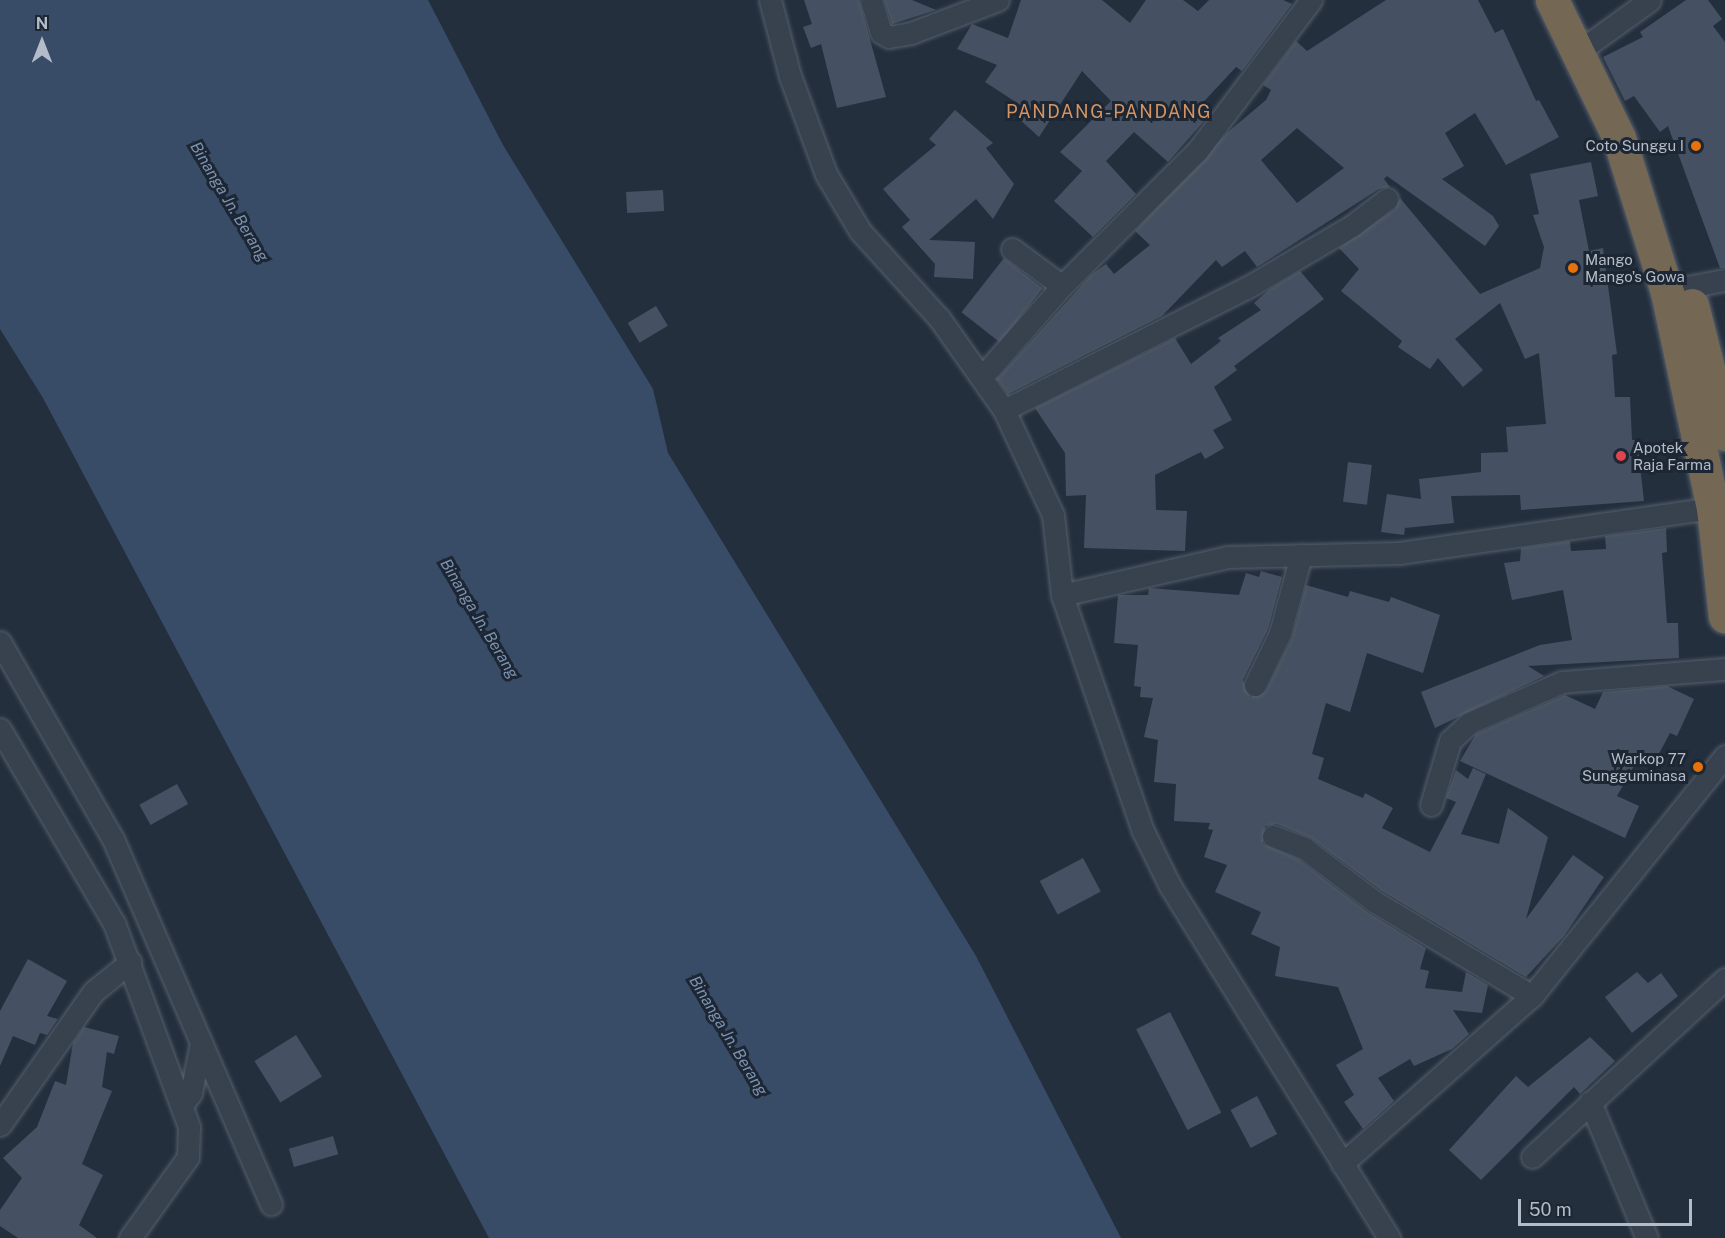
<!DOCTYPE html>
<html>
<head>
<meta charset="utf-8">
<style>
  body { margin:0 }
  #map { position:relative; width:1725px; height:1238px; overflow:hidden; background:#242f3e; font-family:"Public Sans",sans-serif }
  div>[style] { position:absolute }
  .water>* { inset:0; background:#394c67 }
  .building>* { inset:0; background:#455162; transform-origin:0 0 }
  .roads { filter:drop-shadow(0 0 2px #565f6c) drop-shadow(0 0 2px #565f6c) }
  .street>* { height:21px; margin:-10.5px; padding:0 10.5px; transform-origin:10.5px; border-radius:10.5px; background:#38414e }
  .highway>* { height:33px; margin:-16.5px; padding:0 16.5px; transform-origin:16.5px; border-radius:16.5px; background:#746855 }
  .dots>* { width:16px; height:16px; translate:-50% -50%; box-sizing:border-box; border:3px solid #1d2633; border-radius:50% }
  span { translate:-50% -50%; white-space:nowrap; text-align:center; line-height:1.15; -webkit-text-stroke:6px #1d2633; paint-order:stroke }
  .poi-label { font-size:15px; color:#b4bcc9 }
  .right { translate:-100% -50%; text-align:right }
  .left { translate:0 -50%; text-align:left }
  .water-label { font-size:16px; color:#7c92b1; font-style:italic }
  .quarter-label { font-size:18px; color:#d59563; letter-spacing:1.5px }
  .north { position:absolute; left:12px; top:12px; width:60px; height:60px; -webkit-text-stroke:4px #1d2633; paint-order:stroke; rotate:0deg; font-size:16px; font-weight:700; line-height:24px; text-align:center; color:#b4bcc9 }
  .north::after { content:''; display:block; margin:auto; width:21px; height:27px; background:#b4bcc9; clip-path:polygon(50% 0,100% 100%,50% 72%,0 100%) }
  .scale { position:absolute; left:1518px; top:1199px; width:174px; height:27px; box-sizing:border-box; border:3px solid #b4bcc9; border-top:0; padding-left:8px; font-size:18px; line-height:21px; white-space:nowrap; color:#b4bcc9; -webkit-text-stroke:4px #1d2633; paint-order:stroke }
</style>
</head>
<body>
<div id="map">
  <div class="water">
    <i style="clip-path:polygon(0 0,428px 0,503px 145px,653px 389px,668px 453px,976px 956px,1121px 1238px,489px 1238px,43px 398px,0 329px)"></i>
  </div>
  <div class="building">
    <i style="clip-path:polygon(804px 0,859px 0,886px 97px,837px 108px,821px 44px,811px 48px,803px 27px,812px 24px)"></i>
    <i style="clip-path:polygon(884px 0,912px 0,936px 10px,892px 24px)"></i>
    <i style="clip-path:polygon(1021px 0,1102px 0,1130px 23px,1146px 0,1183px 0,1198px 11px,1209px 0,1283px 0,1292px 4px,1242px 71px,1236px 67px,1196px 110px,1205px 120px,1168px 162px,1134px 132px,1106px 161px,1136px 194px,1093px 237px,1054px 201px,1082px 171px,1060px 152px,1111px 101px,1082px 71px,1039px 137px,1019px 119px,1028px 110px,985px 82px,997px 65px,957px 49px,972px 24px,1008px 38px)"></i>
    <i style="clip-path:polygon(evenodd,1386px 0,1478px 0,1495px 33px,1503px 29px,1536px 101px,1539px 100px,1559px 137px,1506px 165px,1475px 113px,1445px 133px,1464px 166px,1442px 179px,1493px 216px,1499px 226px,1485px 246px,1387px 176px,1384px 179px,1390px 187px,1379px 189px,1257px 267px,1245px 251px,1222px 267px,1216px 260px,1162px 316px,1008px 394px,997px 379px,1091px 275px,1106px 264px,1114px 274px,1150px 245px,1135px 231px,1228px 132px,1266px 100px,1271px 90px,1263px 85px,1296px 41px,1307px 51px,1386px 0,1297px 128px,1344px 168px,1297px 203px,1261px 160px,1297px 128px)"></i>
    <i style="clip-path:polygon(1686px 0,1708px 0,1722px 19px,1713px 26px,1725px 42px,1725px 268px,1720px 268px,1668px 126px,1660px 132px,1634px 96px,1625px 101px,1603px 57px,1643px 37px,1640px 32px)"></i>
    <i style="clip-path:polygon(955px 110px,993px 143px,986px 148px,1014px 184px,993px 219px,976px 199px,929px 240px,975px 242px,973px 279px,934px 277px,935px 264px,902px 227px,910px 220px,883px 189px,936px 145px,929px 139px)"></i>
    <i style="clip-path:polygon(1591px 162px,1598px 196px,1579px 200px,1589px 251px,1603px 248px,1617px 354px,1612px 355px,1615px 397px,1630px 397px,1632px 440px,1637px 440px,1644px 501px,1521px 510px,1520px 495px,1451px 496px,1454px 523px,1405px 528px,1404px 535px,1381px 532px,1387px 494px,1421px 499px,1419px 479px,1481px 472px,1481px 453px,1508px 452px,1506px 427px,1546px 424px,1539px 353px,1525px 359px,1500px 303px,1455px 339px,1483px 370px,1463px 387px,1438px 358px,1430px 369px,1398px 347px,1402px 341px,1341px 291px,1359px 269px,1339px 248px,1395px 209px,1400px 198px,1480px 294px,1540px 268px,1544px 247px,1533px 215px,1539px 214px,1530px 174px)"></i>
    <i style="left:663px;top:190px;width:21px;height:37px;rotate:87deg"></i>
    <i style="left:1004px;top:258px;width:49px;height:69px;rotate:38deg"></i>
    <i style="clip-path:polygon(1300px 271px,1324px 299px,1234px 366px,1237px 370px,1214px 387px,1232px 420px,1213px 430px,1224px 448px,1205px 459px,1201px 452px,1155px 475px,1156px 510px,1187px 511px,1185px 551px,1084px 548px,1086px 495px,1066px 496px,1065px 453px,1035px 408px,1175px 338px,1191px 364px,1221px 341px,1218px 338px,1261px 310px,1254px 303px,1270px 289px)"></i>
    <i style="left:656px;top:306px;width:23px;height:33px;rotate:59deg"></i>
    <i style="left:1348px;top:462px;width:24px;height:40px;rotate:7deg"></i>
    <i style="clip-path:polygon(1666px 528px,1667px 552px,1662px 553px,1667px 623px,1678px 623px,1679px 658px,1528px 666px,1544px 676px,1435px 728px,1421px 692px,1540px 645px,1572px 640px,1563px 590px,1512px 600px,1504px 563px,1520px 561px,1521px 548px,1570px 541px,1571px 551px,1606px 549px,1605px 536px)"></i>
    <i style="clip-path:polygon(1261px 571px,1282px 577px,1268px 629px,1243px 680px,1250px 697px,1266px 691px,1292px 638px,1306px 585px,1348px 597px,1350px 591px,1389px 602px,1391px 597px,1440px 615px,1423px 673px,1367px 653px,1350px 712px,1326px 703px,1312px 754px,1324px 758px,1318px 779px,1363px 798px,1365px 793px,1393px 808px,1382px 828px,1430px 852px,1456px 802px,1446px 798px,1456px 770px,1468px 779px,1473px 768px,1486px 774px,1461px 834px,1499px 844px,1508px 808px,1548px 837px,1526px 919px,1573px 855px,1604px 877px,1564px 936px,1526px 977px,1382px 891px,1311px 838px,1277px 824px,1265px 826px,1263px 844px,1298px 859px,1367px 912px,1426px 948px,1420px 969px,1429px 971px,1425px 988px,1462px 992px,1466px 972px,1488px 985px,1482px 1013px,1453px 1010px,1469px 1034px,1452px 1049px,1414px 1066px,1410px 1059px,1378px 1078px,1394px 1101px,1363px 1129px,1344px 1102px,1354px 1095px,1336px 1065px,1363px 1049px,1338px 987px,1275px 976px,1280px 947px,1251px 934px,1261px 912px,1215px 892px,1227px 865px,1204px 857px,1213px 830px,1208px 829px,1210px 823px,1174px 821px,1176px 784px,1154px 782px,1158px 740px,1144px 737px,1153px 698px,1140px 697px,1141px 687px,1134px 686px,1138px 645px,1114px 643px,1118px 595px,1148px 595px,1149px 588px,1239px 595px,1246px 573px,1259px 577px)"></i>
    <i style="clip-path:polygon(1667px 686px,1694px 699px,1677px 736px,1670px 733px,1654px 763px,1640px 755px,1617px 796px,1639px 806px,1625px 838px,1460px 761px,1476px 734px,1565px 695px,1595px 709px,1603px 692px)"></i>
    <i style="left:177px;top:784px;width:23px;height:43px;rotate:61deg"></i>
    <i style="left:1083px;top:858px;width:38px;height:49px;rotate:62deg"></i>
    <i style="clip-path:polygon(28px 959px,67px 981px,47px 1016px,58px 1019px,47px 1035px,40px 1033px,35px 1045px,13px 1036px,0 1066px,0 1011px)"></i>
    <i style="clip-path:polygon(1637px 972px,1648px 983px,1661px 973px,1678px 996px,1632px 1033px,1605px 997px)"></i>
    <i style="left:1170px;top:1012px;width:113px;height:38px;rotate:63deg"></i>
    <i style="clip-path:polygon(84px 1027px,119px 1036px,114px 1054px,107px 1052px,102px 1087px,112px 1091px,82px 1164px,103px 1175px,79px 1225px,97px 1238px,18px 1238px,0 1226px,0 1210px,22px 1178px,3px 1158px,37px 1127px,55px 1081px,66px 1085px,73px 1043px)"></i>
    <i style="left:296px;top:1035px;width:49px;height:49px;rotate:58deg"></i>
    <i style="clip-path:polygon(1590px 1037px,1615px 1061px,1580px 1094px,1574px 1087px,1481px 1180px,1449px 1150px,1516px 1076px,1528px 1087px)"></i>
    <i style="left:1257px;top:1096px;width:43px;height:30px;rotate:62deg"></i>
    <i style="left:333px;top:1136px;width:19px;height:46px;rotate:74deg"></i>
  </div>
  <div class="roads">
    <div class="street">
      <i style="left:770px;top:0;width:79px;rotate:75.3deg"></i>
      <i style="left:790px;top:76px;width:104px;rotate:69.8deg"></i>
      <i style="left:826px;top:174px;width:66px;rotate:59.2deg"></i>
      <i style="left:860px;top:231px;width:118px;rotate:47.8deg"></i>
      <i style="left:939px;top:318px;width:113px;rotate:54.8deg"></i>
      <i style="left:1004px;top:410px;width:116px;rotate:65deg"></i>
      <i style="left:1053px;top:515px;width:81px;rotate:83.6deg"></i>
      <i style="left:1062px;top:595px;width:250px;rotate:71.1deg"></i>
      <i style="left:1143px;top:831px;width:61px;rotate:63.9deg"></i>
      <i style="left:1170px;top:886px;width:415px;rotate:58.1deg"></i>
      <i style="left:871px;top:0;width:34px;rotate:73deg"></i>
      <i style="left:881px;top:32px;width:9px;rotate:32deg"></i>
      <i style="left:889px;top:37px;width:22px;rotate:-10deg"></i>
      <i style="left:911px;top:33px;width:93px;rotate:-20.8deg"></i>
      <i style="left:1589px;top:44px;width:75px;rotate:-35.8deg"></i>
      <i style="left:1012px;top:249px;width:62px;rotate:36.5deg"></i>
      <i style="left:1688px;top:287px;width:38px;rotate:-11deg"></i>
      <i style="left:982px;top:377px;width:121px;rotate:-48.7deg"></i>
      <i style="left:1062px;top:286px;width:192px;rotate:-45deg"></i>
      <i style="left:1198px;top:150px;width:188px;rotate:-53deg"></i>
      <i style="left:1004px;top:410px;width:281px;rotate:-26.8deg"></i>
      <i style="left:1255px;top:283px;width:114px;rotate:-30.6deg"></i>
      <i style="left:1353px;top:225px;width:43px;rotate:-37.4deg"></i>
      <i style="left:1062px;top:595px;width:170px;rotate:-12.9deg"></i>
      <i style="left:1228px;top:557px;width:171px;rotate:-1.3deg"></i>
      <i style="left:1399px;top:553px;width:317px;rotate:-8.2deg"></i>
      <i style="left:0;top:642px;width:227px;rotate:60.2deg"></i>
      <i style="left:113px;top:839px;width:398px;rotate:66.6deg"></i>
      <i style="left:1255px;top:685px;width:58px;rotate:-64.3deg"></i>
      <i style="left:1280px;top:633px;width:81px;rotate:-74.9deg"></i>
      <i style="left:0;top:729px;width:225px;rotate:59.6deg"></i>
      <i style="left:114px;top:923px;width:217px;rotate:69.8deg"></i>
      <i style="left:189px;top:1127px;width:30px;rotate:92deg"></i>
      <i style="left:188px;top:1157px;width:100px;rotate:125.6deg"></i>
      <i style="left:1431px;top:805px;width:67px;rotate:-73.5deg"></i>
      <i style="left:1450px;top:741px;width:26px;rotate:-43deg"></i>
      <i style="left:1469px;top:723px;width:102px;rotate:-23.8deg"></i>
      <i style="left:1562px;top:682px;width:164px;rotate:-4.6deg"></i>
      <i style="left:1273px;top:836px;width:33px;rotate:21deg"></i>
      <i style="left:1304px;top:848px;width:89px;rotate:37.3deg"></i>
      <i style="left:1375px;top:902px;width:183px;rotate:30.9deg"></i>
      <i style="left:1590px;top:1102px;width:147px;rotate:67.3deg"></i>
      <i style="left:182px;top:1105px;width:15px;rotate:-53deg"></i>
      <i style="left:191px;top:1093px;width:51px;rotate:-78.7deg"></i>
      <i style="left:0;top:1125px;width:162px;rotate:-55deg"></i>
      <i style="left:93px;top:992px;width:48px;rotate:-39deg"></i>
      <i style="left:1532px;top:1157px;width:263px;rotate:-42.7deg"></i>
      <i style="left:1342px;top:1164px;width:254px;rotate:-41.5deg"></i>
      <i style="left:1532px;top:996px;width:308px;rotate:-51.2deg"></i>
    </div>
    <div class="highway">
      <i style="left:1552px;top:0;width:153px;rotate:64.1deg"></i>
      <i style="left:1619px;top:138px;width:161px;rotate:72.7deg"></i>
      <i style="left:1667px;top:292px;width:221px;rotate:78deg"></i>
      <i style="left:1713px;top:508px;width:109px;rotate:83.7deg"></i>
      <i style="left:1692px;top:305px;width:133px;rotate:75.7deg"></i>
    </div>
  </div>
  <div class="dots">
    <i style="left:1696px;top:146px;background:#e8710a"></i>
    <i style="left:1573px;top:268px;background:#e8710a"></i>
    <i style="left:1621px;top:456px;background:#e0444e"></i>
    <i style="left:1698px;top:767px;background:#e8710a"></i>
  </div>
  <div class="poi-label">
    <span class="right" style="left:1684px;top:146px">Coto Sunggu I</span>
    <span class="left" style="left:1585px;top:268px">Mango<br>Mango's Gowa</span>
    <span class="left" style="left:1633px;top:456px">Apotek<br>Raja Farma</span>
    <span class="right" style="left:1686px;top:767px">Warkop 77<br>Sungguminasa</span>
  </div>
  <div class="water-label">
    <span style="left:229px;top:202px;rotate:59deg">Binanga Jn. Berang</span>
    <span style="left:479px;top:619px;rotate:59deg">Binanga Jn. Berang</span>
    <span style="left:728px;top:1036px;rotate:59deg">Binanga Jn. Berang</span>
  </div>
  <div class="quarter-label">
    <span style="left:1109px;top:112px">PANDANG-PANDANG</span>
  </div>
  <div class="north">N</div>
  <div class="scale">50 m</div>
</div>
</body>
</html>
